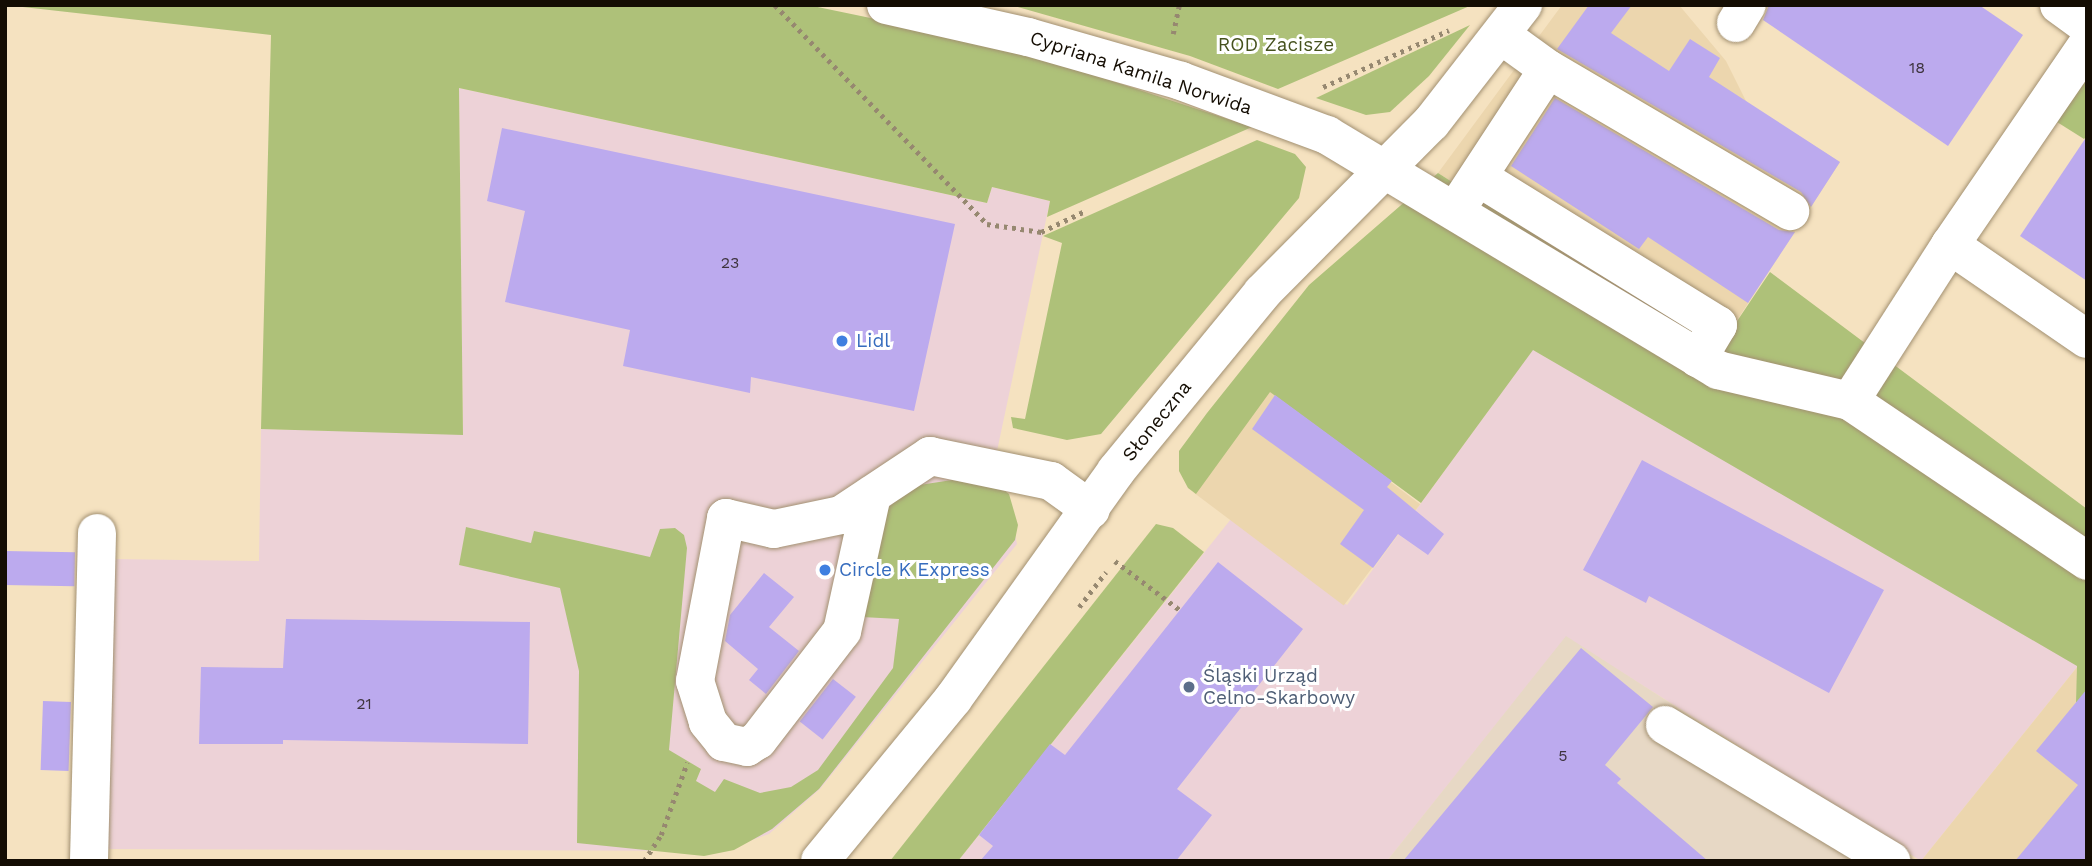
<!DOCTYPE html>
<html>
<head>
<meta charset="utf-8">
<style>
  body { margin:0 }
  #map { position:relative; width:2092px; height:866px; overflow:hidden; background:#f5e2c0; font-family:"Work Sans",sans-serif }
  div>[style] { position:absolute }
  .commercial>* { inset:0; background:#edd2d7 }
  .built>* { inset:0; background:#ecd6ae; transform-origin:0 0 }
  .education>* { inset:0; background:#e7d8c5 }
  .green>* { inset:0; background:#aec179 }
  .building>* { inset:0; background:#bcaaee; transform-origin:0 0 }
  .path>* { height:4.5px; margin-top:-2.25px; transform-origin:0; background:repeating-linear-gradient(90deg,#968870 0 3.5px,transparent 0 8.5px) }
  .roads { filter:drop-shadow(0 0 2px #a29071) drop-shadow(0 0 2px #a29071) }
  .minor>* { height:38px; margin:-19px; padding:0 19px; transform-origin:19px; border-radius:19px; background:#fff }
  .dots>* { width:19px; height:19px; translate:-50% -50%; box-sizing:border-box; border:4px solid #fff; border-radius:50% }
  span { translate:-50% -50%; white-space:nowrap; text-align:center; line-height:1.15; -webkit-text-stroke:6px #fff; paint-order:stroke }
  .number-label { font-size:16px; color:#3e343e }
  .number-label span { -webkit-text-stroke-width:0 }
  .park-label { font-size:19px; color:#46521e }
  .street-label { font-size:19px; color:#140d03 }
  .shop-label { font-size:19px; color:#366cbe }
  .left { translate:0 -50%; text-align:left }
  .service-label { font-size:19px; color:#4e5e75 }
  .frame { position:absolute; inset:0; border:7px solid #140d03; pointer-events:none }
</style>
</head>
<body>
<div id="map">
  <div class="commercial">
    <i style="clip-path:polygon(459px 88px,987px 203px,992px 187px,1050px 201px,997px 451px,1017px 544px,820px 789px,769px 834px,721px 851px,107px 849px,110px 559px,259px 561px,261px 429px,463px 434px)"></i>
    <i style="clip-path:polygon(1533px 349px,2078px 666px,1921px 861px,1566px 637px,1387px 861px,958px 861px,1231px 519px,1347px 605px)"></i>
  </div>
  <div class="built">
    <i style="clip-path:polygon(1562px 5px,1679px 5px,1726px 61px,1747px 103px,1840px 162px,1717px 351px,1438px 173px)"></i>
    <i style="left:1270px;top:391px;width:188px;height:127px;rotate:37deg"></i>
    <i style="clip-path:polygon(2078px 666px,2076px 702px,2087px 711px,2087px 861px,1921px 861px)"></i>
  </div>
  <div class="education">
    <i style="clip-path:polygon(1566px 636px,1916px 861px,1387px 861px)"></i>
  </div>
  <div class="green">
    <i style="clip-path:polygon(5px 5px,808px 5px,1005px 46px,1252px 127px,1047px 217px,1050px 201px,992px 187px,987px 203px,459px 88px,463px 435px,261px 429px,271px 35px)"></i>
    <i style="clip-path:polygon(1011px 5px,1472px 5px,1278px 89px,1190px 56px)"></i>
    <i style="clip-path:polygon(1470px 25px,1429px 76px,1390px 112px,1366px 115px,1316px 98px)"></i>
    <i style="clip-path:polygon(2087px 79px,2087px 136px,2084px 139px,2057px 122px)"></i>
    <i style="clip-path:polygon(1257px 140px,1295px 154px,1306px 167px,1299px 198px,1101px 434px,1067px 440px,1013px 428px,1011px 417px,1025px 419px,1062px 243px,1043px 236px)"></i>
    <i style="clip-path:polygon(1438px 173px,1717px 351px,1770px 272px,2087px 509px,2087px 711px,2076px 702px,2077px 666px,1533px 350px,1421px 503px,1270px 392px,1196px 494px,1188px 488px,1179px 471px,1179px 451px,1207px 413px,1309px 285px)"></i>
    <i style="clip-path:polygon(952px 480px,1000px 487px,1009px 494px,1018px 525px,1015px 540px,819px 789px,772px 829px,734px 850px,704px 856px,577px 843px,579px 671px,560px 588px,459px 565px,466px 527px,531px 543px,534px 531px,650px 557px,660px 529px,675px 528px,684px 535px,687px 548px,669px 750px,701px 769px,696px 781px,715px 792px,724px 779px,760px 793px,791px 787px,818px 770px,893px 668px,899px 619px,862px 617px,882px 513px,913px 486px)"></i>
    <i style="clip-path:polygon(1156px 524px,1173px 528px,1204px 552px,958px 861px,890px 861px)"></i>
  </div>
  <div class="building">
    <i style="clip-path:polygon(1589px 5px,1632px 5px,1611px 33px,1669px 71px,1690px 39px,1720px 58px,1709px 77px,1840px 162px,1811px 207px,1801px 192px,1557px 49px)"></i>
    <i style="clip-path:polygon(1769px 5px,1979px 5px,2023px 35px,1948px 146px,1763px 20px)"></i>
    <i style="clip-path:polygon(1555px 98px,1779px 230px,1795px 232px,1748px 303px,1648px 237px,1639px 249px,1511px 166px)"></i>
    <i style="clip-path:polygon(502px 128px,955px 224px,914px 411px,751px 377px,750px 393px,623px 366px,630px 330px,505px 302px,525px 211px,487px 201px)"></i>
    <i style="clip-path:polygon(2087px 136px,2087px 281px,2020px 236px)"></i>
    <i style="clip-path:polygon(1275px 395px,1392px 481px,1387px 487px,1444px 534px,1428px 555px,1398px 534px,1373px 568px,1340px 544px,1364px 510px,1252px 429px)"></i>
    <i style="clip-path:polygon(1642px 460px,1884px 590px,1829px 693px,1649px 596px,1646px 603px,1583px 570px)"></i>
    <i style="left:5px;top:551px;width:70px;height:34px;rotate:1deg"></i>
    <i style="clip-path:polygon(1218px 562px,1303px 629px,1177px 789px,1212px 815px,1176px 861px,980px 861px,993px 846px,979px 835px,1050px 744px,1065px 755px)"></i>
    <i style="clip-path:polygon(764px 573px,794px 597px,769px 627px,799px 651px,766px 694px,749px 680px,758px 669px,725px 641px,730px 615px)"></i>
    <i style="clip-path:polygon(286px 619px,530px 622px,528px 744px,283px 740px,283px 744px,199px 744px,201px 667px,283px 668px)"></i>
    <i style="clip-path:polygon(1581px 648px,1653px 707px,1605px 765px,1621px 779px,1617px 783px,1708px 861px,1403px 861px)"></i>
    <i style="left:833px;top:679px;width:29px;height:54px;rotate:38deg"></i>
    <i style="clip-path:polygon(2087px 689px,2087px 861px,2015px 861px,2078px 785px,2036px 751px)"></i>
    <i style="left:43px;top:701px;width:28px;height:69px;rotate:2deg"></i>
  </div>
  <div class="path">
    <i style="left:775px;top:5px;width:305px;rotate:45.9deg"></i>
    <i style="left:987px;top:224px;width:55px;rotate:8.4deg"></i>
    <i style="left:1041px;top:232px;width:49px;rotate:-25.5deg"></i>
    <i style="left:1173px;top:34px;width:30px;rotate:-78deg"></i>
    <i style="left:1323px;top:87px;width:138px;rotate:-24.3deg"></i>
    <i style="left:1115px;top:561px;width:81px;rotate:37deg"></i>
    <i style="left:1079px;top:607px;width:44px;rotate:-52.4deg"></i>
    <i style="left:644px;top:861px;width:31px;rotate:-57deg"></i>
    <i style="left:661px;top:835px;width:77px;rotate:-70.1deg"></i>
  </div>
  <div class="roads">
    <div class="minor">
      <i style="left:886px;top:5px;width:146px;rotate:12.7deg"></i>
      <i style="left:1028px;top:37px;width:159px;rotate:16deg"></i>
      <i style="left:1181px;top:81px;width:156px;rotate:20.3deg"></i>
      <i style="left:1327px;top:135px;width:456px;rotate:31deg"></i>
      <i style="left:1718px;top:370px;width:136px;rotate:13.2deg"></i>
      <i style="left:1850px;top:401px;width:286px;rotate:34deg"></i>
      <i style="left:2059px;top:5px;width:34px;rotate:36deg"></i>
      <i style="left:1736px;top:23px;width:21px;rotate:-59deg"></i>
      <i style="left:1501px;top:35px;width:58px;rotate:35.9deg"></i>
      <i style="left:1548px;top:69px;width:281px;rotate:30.4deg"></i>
      <i style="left:2087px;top:45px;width:242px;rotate:124.4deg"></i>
      <i style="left:1950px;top:245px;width:166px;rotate:34.5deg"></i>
      <i style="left:1478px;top:177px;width:282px;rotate:31.7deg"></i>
      <i style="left:1718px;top:325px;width:39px;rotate:121deg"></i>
      <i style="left:1463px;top:199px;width:155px;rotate:-56.8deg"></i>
      <i style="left:1850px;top:401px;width:185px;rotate:-57.3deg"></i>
      <i style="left:872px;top:495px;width:139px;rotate:102.4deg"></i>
      <i style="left:842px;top:631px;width:138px;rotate:127.6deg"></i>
      <i style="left:758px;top:740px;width:13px;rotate:148deg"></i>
      <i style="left:747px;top:747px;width:24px;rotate:-168deg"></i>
      <i style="left:724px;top:742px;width:26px;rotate:-129deg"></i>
      <i style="left:708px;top:722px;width:43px;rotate:-107.6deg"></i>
      <i style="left:695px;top:681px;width:166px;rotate:-79.2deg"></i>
      <i style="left:726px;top:518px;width:49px;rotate:12.9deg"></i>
      <i style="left:774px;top:529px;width:68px;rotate:-11.8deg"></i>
      <i style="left:841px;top:515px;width:107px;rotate:-33.5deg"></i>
      <i style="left:930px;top:456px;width:124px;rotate:11.7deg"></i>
      <i style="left:1051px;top:481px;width:49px;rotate:35.9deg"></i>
      <i style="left:1665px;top:725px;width:264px;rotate:31deg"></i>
      <i style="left:89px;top:861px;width:328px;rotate:-88.6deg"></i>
      <i style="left:820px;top:861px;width:210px;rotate:-50.6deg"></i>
      <i style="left:953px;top:699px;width:280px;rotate:-54.4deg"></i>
      <i style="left:1116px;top:471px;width:230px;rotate:-50.6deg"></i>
      <i style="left:1262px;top:293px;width:240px;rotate:-45.2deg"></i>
      <i style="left:1431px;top:123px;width:150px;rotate:-52.1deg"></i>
    </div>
  </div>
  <div class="dots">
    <i style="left:842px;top:341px;background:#3f7fe0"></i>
    <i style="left:825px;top:570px;background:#3f7fe0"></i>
    <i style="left:1189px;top:687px;background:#5c6f8a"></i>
  </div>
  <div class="number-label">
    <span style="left:1917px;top:68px">18</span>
    <span style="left:730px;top:263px">23</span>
    <span style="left:364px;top:704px">21</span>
    <span style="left:1563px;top:756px">5</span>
  </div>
  <div class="park-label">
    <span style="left:1276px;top:45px">ROD Zacisze</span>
  </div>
  <div class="street-label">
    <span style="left:1141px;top:73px;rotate:18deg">Cypriana Kamila Norwida</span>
    <span style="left:1157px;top:421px;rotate:-51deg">Słoneczna</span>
  </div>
  <div class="shop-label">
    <span class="left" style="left:856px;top:341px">Lidl</span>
    <span class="left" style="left:839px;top:570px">Circle K Express</span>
  </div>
  <div class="service-label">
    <span class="left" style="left:1203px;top:687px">Śląski Urząd<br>Celno-Skarbowy</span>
  </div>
  <div class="frame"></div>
</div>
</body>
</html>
